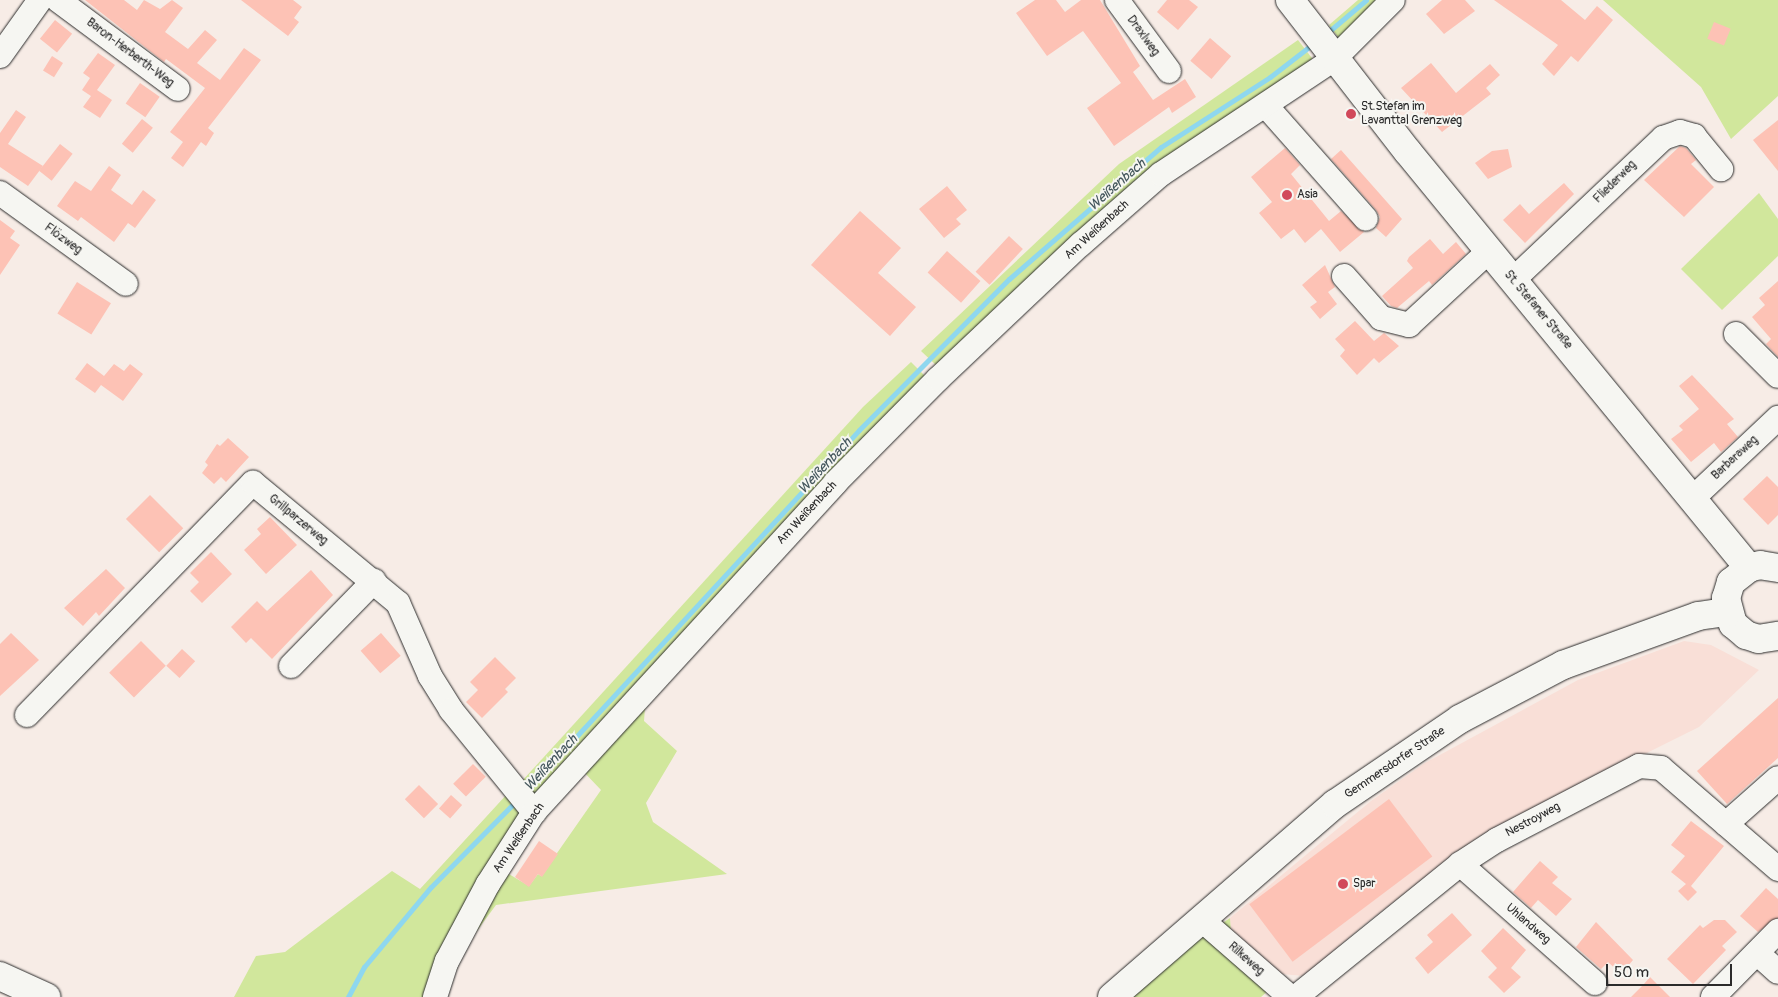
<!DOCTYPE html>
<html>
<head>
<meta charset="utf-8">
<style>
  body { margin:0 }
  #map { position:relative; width:1778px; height:997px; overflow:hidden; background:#f7ece6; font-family:Pangolin,sans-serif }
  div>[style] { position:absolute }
  .built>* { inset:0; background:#f9dfd7 }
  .green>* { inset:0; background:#d1e79c }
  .stream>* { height:5px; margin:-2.5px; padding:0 2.5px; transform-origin:2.5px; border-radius:2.5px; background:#8ed7ef }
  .building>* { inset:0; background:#fdc2b5; transform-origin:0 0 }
  .roads { filter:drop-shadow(0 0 1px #2b2b2b) drop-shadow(0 0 1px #2b2b2b) }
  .minor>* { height:24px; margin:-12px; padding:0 12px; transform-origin:12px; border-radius:12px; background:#f6f6f2 }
  .major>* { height:28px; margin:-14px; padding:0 14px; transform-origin:14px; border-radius:14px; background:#f6f6f2 }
  .dots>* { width:14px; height:14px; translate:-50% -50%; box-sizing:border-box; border:2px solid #f6f6f2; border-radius:50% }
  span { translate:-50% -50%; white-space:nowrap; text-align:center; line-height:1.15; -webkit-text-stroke:4px #f6f6f2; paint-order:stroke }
  .street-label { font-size:12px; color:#2b2b2b }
  .poi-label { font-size:12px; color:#2b2b2b }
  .left { translate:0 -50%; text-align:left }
  .water-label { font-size:14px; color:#44565c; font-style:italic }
  .scale { position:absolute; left:1606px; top:964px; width:126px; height:22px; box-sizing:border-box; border:2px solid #2b2b2b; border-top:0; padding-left:6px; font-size:15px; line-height:18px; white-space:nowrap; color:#2b2b2b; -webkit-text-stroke:4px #f6f6f2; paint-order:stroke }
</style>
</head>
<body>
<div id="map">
  <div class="built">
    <i style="clip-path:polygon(1684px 641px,1711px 645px,1759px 670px,1699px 727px,1480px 836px,1365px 924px,1305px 976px,1281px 974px,1231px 932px,1230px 918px,1371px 801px,1425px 763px,1578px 680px)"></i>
  </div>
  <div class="green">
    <i style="clip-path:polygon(1358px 0,1381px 0,1341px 41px,1329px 25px)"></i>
    <i style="clip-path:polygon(1603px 0,1778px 0,1778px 96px,1731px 139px,1701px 87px)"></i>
    <i style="clip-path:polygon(1298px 40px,1315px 62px,937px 366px,921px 351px,1119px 164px)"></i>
    <i style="clip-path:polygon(1759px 193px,1778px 219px,1778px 256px,1722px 310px,1681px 269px)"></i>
    <i style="clip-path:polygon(911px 362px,926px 377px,538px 794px,532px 793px,522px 781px,863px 407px)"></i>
    <i style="clip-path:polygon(645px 708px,644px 721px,677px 751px,646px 803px,653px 822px,727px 874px,496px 905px,465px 947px,504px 871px,529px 886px,538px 874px,541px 876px,601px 790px,581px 769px)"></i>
    <i style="clip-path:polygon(508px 793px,522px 812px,428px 997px,234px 997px,256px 956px,285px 952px,392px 871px,420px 889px)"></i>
    <i style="clip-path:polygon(1230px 918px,1231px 932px,1269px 990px,1261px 997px,1122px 997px,1164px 962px)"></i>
  </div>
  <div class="stream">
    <i style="left:1327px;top:33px;width:51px;rotate:-40.2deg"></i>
    <i style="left:526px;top:791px;width:491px;rotate:-47.3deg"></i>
    <i style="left:859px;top:430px;width:213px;rotate:-45.2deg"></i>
    <i style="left:1009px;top:279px;width:201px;rotate:-41deg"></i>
    <i style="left:1161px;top:147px;width:130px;rotate:-32.7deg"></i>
    <i style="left:1270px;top:77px;width:56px;rotate:-37.7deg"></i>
    <i style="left:348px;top:997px;width:34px;rotate:-62deg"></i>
    <i style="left:364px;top:967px;width:104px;rotate:-50.1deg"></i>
    <i style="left:431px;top:887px;width:121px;rotate:-45.3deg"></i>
  </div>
  <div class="building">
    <i style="clip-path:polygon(85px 0,124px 0,137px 10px,144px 0,160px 9px,172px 0,183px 8px,165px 32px,188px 49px,205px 30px,217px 40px,197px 63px,220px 80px,244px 48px,261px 60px,208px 128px,214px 133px,206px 146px,201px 142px,183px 167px,171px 158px,183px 142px,170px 132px,205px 88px,166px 59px,164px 62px)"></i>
    <i style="clip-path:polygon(241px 0,293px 0,302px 7px,294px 18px,299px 22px,288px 36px)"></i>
    <i style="clip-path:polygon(1035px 0,1056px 0,1065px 12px,1081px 0,1100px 0,1140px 66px,1133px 72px,1153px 100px,1185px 79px,1196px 97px,1172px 113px,1169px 107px,1114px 146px,1087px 108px,1121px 83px,1083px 31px,1047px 56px,1016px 13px)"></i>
    <i style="clip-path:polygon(1167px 0,1189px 0,1198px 7px,1178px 30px,1157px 12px)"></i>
    <i style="clip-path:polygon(1442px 0,1465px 0,1475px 11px,1444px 34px,1426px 14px)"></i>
    <i style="clip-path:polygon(1494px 0,1561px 0,1585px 20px,1597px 6px,1613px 20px,1578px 62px,1571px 56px,1554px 76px,1542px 64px,1558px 45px)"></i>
    <i style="left:55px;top:20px;width:22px;height:24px;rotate:39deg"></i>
    <i style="left:1714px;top:22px;width:18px;height:18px;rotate:22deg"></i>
    <i style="left:1210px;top:38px;width:28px;height:30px;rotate:41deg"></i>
    <i style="clip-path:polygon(98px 53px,115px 65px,97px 90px,112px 100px,100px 118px,83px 107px,91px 96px,82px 90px,90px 78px,83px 73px)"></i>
    <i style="left:52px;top:56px;width:13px;height:17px;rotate:32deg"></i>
    <i style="clip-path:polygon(1431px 63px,1456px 93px,1490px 64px,1500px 75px,1486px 88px,1491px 94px,1442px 132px,1401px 88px)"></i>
    <i style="left:140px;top:83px;width:24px;height:25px;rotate:35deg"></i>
    <i style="clip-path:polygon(16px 110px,26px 117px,8px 144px,43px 166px,28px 186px,0 167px,0 133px)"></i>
    <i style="left:142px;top:119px;width:14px;height:32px;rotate:39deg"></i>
    <i style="clip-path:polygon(1778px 120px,1778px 171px,1753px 140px)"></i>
    <i style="left:60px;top:144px;width:16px;height:34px;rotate:38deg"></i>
    <i style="clip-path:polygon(1680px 146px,1686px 148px,1696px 160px,1691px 164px,1714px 187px,1684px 217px,1644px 180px)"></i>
    <i style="clip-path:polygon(1285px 148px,1300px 165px,1291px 174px,1329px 221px,1341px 211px,1364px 232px,1340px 252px,1321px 229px,1305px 243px,1294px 229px,1281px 239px,1259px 213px,1272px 202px,1251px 177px)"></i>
    <i style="clip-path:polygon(1508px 149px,1512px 167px,1488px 179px,1475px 163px,1492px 151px)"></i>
    <i style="clip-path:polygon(1341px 150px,1402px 219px,1386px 237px,1376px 228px,1380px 217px,1376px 210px,1331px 159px)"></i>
    <i style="clip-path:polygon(109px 166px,121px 175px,111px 190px,132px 205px,143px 190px,156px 200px,135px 228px,128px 223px,114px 242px,81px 217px,78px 221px,57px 206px,75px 181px,91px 191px)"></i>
    <i style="clip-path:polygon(1564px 183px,1574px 194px,1525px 243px,1503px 220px,1520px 204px,1529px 214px)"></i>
    <i style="clip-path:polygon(947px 186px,967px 210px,956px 219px,961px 224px,944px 238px,919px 209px)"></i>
    <i style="clip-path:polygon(860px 211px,901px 248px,878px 273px,916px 307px,890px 336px,811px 265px)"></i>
    <i style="clip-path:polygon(0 220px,15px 231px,10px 238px,20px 245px,0 275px)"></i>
    <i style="left:1009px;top:236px;width:19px;height:49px;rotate:43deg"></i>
    <i style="clip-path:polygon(1430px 239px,1443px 254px,1456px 242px,1466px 254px,1432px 285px,1429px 281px,1397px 308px,1391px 306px,1382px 296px,1413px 268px,1407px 261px,1409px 257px)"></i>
    <i style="left:947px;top:251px;width:45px;height:29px;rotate:42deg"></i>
    <i style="clip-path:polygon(1325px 265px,1335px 287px,1328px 292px,1337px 304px,1320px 319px,1310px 307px,1317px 302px,1302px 285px)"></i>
    <i style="clip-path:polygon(1778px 281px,1778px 357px,1766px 344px,1771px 339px,1752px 317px,1765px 305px,1759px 298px)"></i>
    <i style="left:77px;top:282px;width:40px;height:37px;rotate:32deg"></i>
    <i style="clip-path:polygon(1355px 321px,1374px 341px,1384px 333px,1399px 346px,1379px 363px,1374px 358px,1357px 375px,1340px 356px,1345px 350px,1335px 339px)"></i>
    <i style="clip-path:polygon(87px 363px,104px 376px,114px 364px,124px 371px,130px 364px,143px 374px,123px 401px,101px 385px,95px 393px,75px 379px)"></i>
    <i style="clip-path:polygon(1692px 375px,1734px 419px,1727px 424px,1738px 437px,1721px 452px,1714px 443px,1691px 462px,1671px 439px,1683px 430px,1679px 426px,1699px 409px,1679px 386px)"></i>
    <i style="clip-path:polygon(228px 438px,249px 457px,226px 482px,221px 477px,214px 484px,202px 473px,208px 465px,205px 462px,217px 444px,220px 446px)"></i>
    <i style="clip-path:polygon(1767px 476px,1778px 487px,1778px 515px,1768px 525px,1743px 499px)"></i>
    <i style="left:150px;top:495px;width:47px;height:34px;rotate:45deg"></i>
    <i style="clip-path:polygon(270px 517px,297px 545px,266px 574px,244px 550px,261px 534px,257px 529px)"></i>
    <i style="clip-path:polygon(211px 552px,232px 574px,202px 603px,190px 591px,199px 582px,190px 573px)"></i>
    <i style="clip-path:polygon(106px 569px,125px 588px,99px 616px,96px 612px,83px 626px,64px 608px)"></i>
    <i style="clip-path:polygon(311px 570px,333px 595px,272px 659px,251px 638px,246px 643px,231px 627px,257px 601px,267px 611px)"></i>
    <i style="clip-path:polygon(11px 633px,39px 660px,0 696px,0 644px)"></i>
    <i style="left:381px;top:633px;width:30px;height:27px;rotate:49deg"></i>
    <i style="left:141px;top:641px;width:35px;height:45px;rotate:45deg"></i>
    <i style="left:182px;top:649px;width:18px;height:23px;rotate:43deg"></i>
    <i style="clip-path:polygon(495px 657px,516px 678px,505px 689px,508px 692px,482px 718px,466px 702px,478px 690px,470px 682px)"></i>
    <i style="clip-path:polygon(1778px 698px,1778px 758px,1727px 804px,1697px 771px)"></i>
    <i style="left:473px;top:764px;width:18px;height:28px;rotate:45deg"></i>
    <i style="left:419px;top:785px;width:27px;height:20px;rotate:45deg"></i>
    <i style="left:451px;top:795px;width:15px;height:18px;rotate:42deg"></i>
    <i style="left:1389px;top:799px;width:72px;height:175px;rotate:53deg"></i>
    <i style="clip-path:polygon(1691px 821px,1724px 846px,1691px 886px,1697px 892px,1688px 901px,1678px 891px,1686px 884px,1671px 872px,1685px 856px,1671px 845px)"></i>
    <i style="clip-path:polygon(539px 841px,558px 854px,542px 877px,538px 874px,529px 887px,515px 877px)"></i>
    <i style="clip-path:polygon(1540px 861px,1558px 877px,1552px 883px,1572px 899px,1556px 916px,1538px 900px,1531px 908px,1513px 892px)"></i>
    <i style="clip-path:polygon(1766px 888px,1778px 899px,1778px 918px,1758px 932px,1740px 916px)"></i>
    <i style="clip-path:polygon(1452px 913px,1472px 935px,1428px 974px,1415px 958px,1433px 942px,1427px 935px)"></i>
    <i style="clip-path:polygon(1714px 920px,1725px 920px,1737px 932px,1722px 946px,1726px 950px,1693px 984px,1667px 959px,1700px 925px,1703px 928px)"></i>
    <i style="clip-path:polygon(1596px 922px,1633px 960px,1621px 974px,1608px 962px,1601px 969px,1576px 947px)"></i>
    <i style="clip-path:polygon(1503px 928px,1526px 950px,1511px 968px,1521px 977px,1504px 993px,1488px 977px,1497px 968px,1481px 951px)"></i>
    <i style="clip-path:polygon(1650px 977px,1670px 997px,1631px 997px,1644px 984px)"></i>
  </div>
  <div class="roads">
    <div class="minor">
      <i style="left:58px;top:0;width:149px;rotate:36.6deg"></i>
      <i style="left:1117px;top:0;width:88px;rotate:53.8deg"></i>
      <i style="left:0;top:56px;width:69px;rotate:-54.5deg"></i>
      <i style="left:1267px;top:107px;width:149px;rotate:48.5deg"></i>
      <i style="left:0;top:193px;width:155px;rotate:35.8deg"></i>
      <i style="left:1344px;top:276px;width:56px;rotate:48.6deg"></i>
      <i style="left:1381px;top:318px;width:29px;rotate:14deg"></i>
      <i style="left:1409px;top:325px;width:109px;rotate:-42.8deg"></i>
      <i style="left:1513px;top:280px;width:207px;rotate:-43.4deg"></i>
      <i style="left:1663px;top:138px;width:18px;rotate:-19deg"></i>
      <i style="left:1680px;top:132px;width:15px;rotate:16deg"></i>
      <i style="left:1694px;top:136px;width:43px;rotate:50.7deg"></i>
      <i style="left:1736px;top:334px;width:59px;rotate:45deg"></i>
      <i style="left:1693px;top:498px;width:117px;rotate:-43.3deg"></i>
      <i style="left:291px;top:666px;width:119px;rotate:-45.7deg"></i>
      <i style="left:27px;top:715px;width:324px;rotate:-45.8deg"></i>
      <i style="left:253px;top:483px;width:188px;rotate:39.6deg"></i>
      <i style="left:398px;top:603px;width:80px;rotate:66.3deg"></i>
      <i style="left:430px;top:676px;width:40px;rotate:58deg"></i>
      <i style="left:451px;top:710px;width:132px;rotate:50.9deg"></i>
      <i style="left:1726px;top:824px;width:69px;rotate:-41.5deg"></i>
      <i style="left:1460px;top:864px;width:180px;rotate:41.4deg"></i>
      <i style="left:1203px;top:921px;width:116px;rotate:41.1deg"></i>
      <i style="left:1757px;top:953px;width:28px;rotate:42deg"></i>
      <i style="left:435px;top:997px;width:38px;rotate:-72deg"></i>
      <i style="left:447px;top:961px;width:87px;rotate:-62deg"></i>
      <i style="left:488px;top:884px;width:85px;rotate:-57.4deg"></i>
      <i style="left:534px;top:812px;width:446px;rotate:-47.5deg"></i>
      <i style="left:835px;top:483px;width:146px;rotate:-45.3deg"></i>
      <i style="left:938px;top:379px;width:197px;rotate:-43.4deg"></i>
      <i style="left:1081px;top:244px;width:106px;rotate:-41.2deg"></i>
      <i style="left:1161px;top:174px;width:208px;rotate:-33.6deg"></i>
      <i style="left:1334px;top:59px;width:83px;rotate:-45deg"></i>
      <i style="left:1296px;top:997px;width:211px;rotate:-39deg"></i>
      <i style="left:1460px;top:864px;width:44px;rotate:-33deg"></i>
      <i style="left:1497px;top:840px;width:160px;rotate:-27.5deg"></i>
      <i style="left:1639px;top:766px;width:22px;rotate:5deg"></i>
      <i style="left:1661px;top:768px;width:155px;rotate:40.8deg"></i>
      <i style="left:1713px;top:997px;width:93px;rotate:-45.4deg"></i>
    </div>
    <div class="major">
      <i style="left:1290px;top:0;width:192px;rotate:52.2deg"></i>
      <i style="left:1408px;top:152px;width:538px;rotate:50.66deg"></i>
      <i style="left:1778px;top:568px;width:18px;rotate:-171deg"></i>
      <i style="left:1760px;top:565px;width:11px;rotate:165deg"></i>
      <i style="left:1749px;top:568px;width:23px;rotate:142deg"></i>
      <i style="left:1731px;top:582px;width:17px;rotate:107deg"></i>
      <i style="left:1726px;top:598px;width:27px;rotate:75deg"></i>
      <i style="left:1733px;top:624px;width:17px;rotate:40deg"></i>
      <i style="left:1746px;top:635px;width:13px;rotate:18deg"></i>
      <i style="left:1758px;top:639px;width:20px;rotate:-9deg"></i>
      <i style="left:0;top:976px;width:51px;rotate:24.5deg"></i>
      <i style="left:1112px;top:997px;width:295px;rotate:-40.9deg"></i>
      <i style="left:1335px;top:804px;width:151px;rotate:-34.2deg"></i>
      <i style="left:1460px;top:719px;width:116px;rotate:-27.7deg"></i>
      <i style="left:1563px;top:665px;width:144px;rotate:-19.9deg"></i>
      <i style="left:1698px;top:616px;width:29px;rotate:-8deg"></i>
    </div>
  </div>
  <div class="dots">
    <i style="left:1351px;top:114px;background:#d1495b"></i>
    <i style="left:1287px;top:195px;background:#d1495b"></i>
    <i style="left:1343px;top:884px;background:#d1495b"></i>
  </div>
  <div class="street-label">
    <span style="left:1143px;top:36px;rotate:54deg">Draxlweg</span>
    <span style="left:130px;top:53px;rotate:37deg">Baron-Herberth-Weg</span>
    <span style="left:1615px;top:182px;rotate:-45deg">Fliederweg</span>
    <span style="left:1097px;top:230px;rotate:-42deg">Am Weißenbach</span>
    <span style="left:63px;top:239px;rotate:36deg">Flözweg</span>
    <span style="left:1538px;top:310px;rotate:50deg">St. Stefaner Straße</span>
    <span style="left:1735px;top:458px;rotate:-43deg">Barbaraweg</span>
    <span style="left:807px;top:513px;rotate:-47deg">Am Weißenbach</span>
    <span style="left:298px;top:520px;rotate:39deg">Grillparzerweg</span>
    <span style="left:1395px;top:763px;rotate:-34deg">Gemmersdorfer Straße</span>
    <span style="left:1533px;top:820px;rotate:-28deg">Nestroyweg</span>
    <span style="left:519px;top:838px;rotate:-56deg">Am Weißenbach</span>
    <span style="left:1528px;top:924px;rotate:41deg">Uhlandweg</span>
    <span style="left:1246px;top:959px;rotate:41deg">Rilkeweg</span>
  </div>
  <div class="poi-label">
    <span class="left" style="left:1361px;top:114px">St.Stefan im<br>Lavanttal Grenzweg</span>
    <span class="left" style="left:1297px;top:195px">Asia</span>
    <span class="left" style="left:1353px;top:884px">Spar</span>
  </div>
  <div class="water-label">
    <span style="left:1117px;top:185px;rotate:-41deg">Weißenbach</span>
    <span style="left:825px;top:466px;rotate:-47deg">Weißenbach</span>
    <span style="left:551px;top:763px;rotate:-47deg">Weißenbach</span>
  </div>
  <div class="scale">50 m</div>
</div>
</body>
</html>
